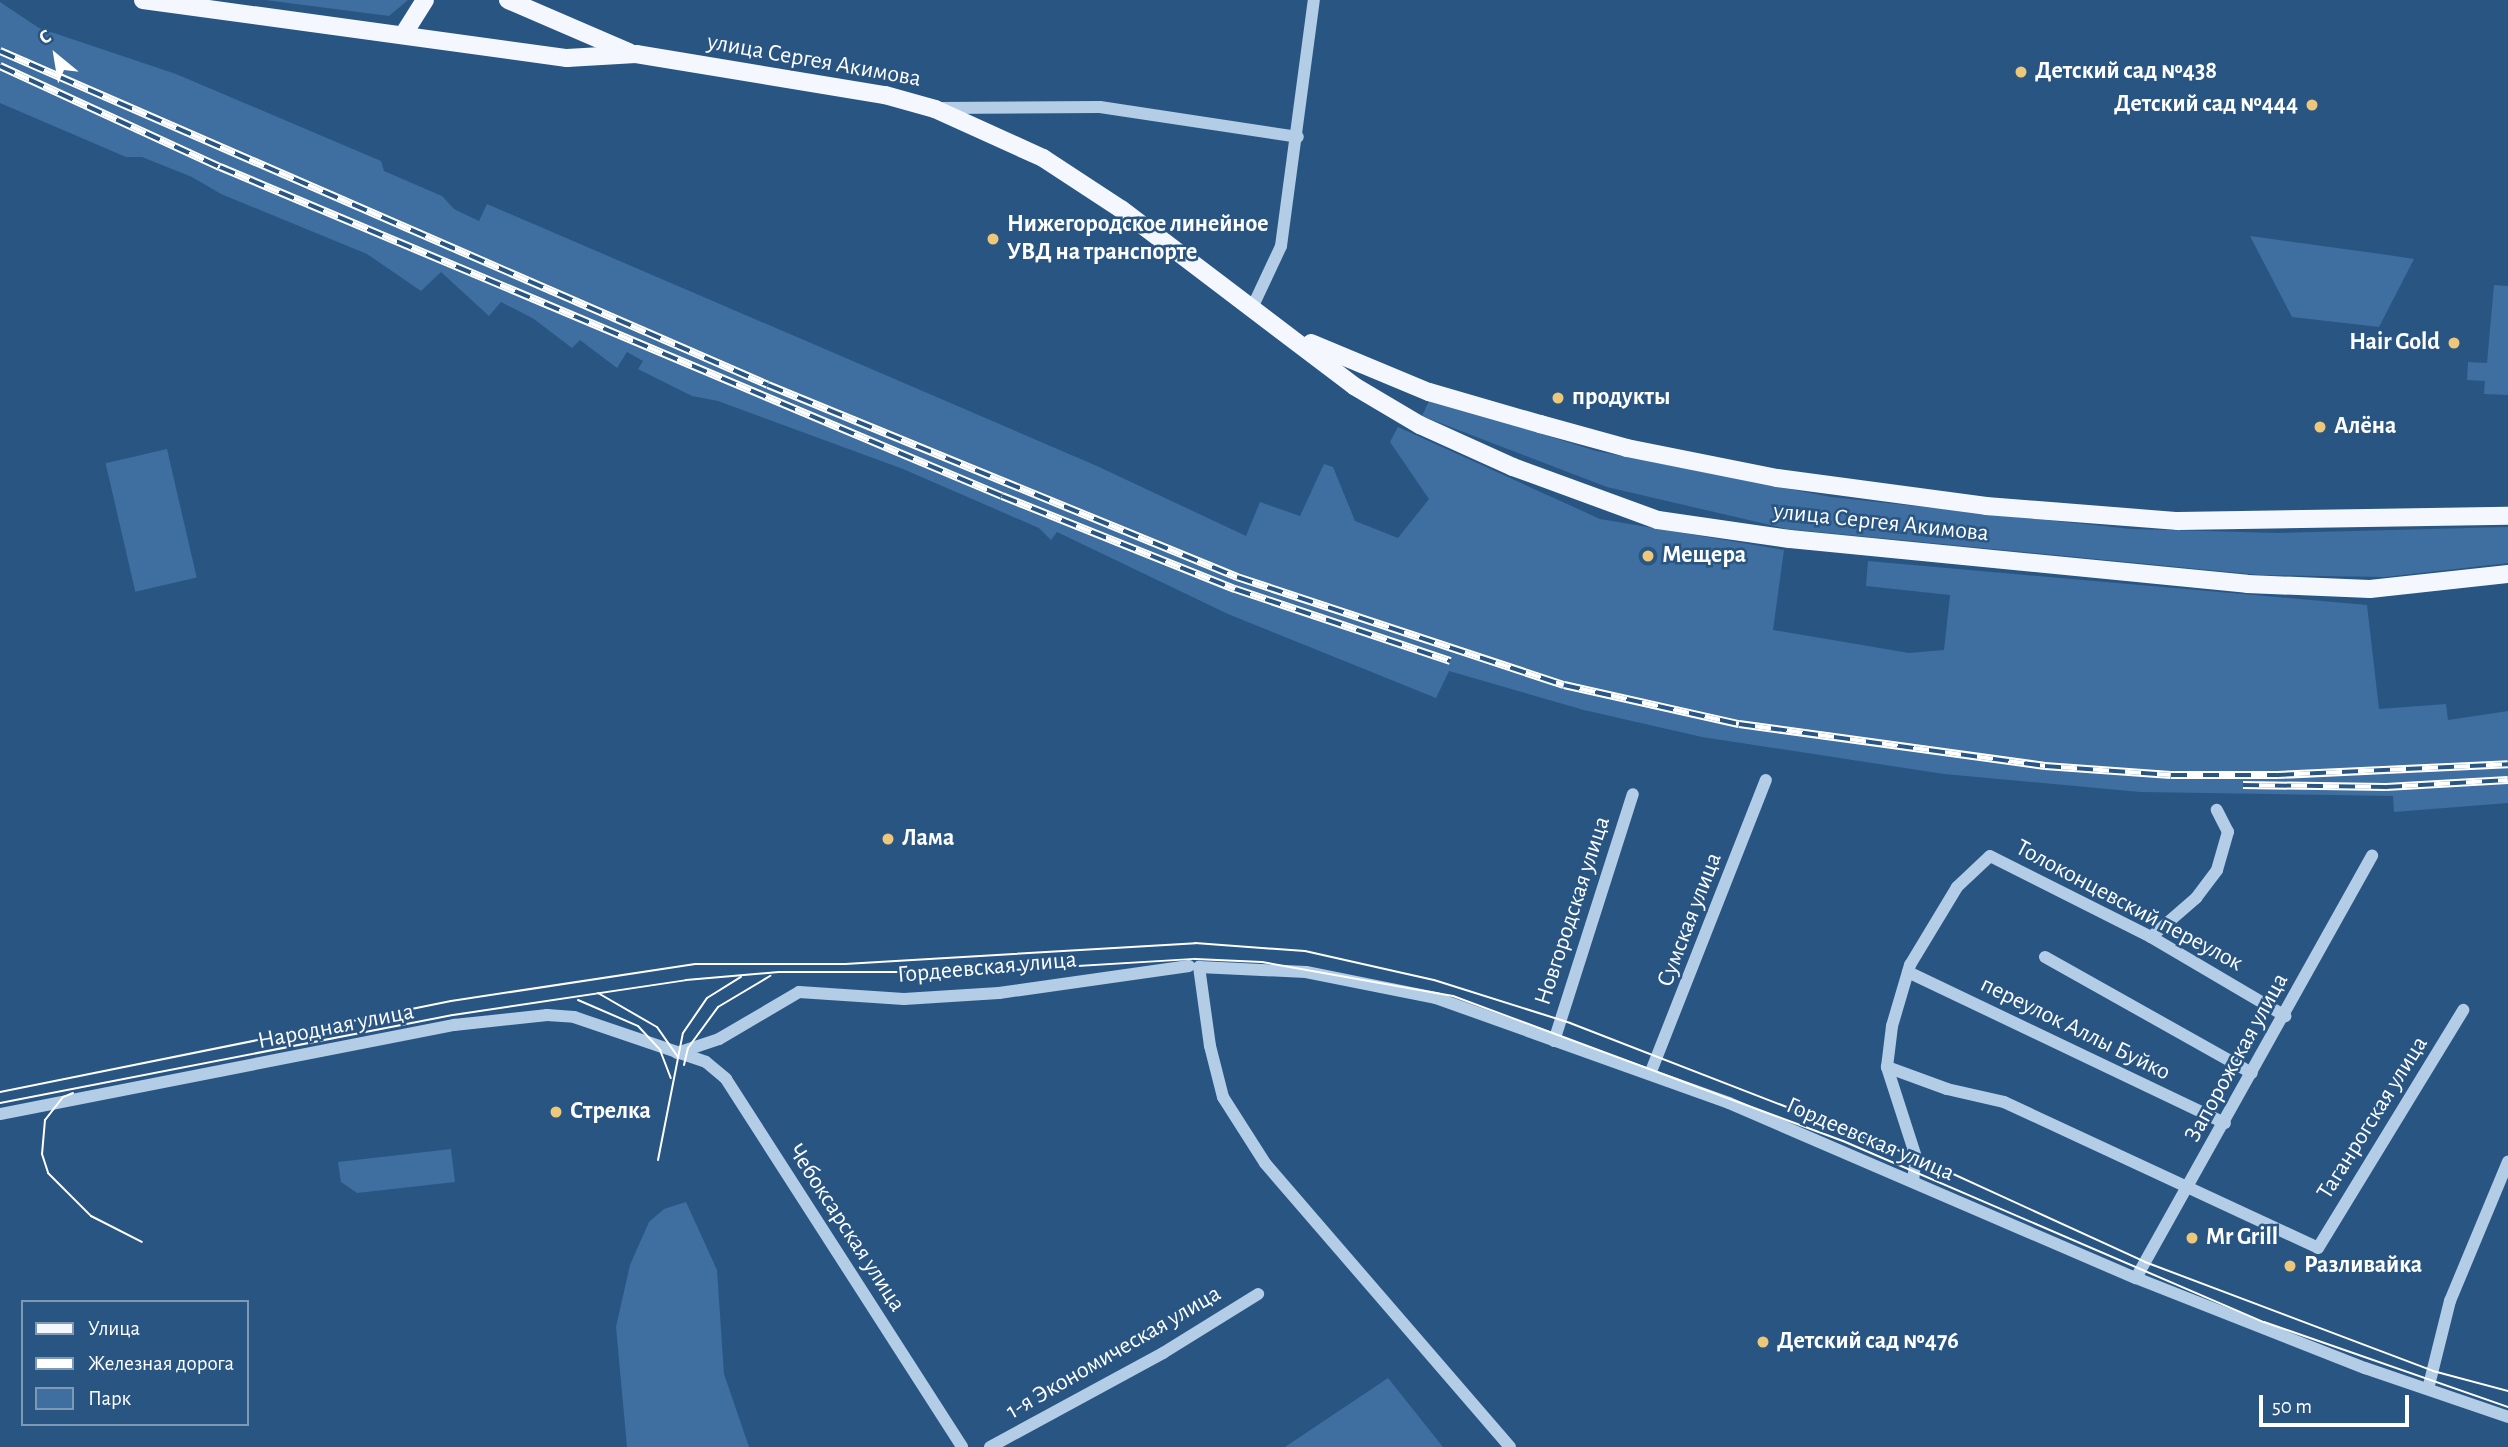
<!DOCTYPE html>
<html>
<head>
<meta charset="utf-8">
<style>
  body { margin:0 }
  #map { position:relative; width:2508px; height:1447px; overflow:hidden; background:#295583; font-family:"Alegreya Sans",sans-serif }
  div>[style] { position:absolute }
  .green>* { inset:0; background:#3e6fa0; transform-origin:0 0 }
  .minor>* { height:12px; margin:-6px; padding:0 6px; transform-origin:6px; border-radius:6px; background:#b3cde7 }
  .major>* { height:18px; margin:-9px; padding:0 9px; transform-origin:9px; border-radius:9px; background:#f4f8fe }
  .tram>* { height:2px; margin:-1px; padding:0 1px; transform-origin:1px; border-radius:1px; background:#fff }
  .rail>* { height:8px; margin-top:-4px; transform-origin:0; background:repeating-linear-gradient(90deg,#295583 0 16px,#fff 0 32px); box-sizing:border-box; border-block:2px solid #fff }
  .dots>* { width:19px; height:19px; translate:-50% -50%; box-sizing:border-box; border:4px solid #295583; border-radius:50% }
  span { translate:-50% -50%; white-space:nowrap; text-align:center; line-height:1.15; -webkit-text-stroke:5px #295583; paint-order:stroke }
  .street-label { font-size:24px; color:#fff }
  .poi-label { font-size:24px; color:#fff; font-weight:700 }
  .left { translate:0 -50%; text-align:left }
  .right { translate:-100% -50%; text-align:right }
  .legend { position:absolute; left:21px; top:1300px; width:228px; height:126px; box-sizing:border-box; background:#295583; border:2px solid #7f99b5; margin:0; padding:9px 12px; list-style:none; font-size:21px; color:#fff }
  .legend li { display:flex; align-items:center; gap:14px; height:35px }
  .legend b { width:35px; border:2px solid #7f99b5 }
  .north { position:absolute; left:21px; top:21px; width:70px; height:70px; -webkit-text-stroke:5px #295583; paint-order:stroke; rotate:330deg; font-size:19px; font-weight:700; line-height:28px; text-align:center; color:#fff }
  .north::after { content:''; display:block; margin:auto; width:24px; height:32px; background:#fff; clip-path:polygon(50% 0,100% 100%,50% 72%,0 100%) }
  .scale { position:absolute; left:2259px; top:1395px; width:150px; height:32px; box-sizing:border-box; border:4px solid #fff; border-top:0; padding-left:9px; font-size:21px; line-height:24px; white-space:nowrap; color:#fff; -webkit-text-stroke:5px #295583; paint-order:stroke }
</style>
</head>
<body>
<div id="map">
  <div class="green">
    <i style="clip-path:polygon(265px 0,408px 0,389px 16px)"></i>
    <i style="clip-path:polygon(0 2px,39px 28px,176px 74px,381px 161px,384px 171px,442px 196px,454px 209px,479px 221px,487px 204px,1097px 466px,1246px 536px,1260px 502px,1300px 516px,1324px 464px,1333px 467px,1355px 521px,1398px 538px,1429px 499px,1390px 442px,1398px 427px,1600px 519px,1784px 550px,1773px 630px,1909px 653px,1944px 650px,1950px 595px,1866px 586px,1868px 561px,2367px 605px,2379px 709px,2446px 704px,2448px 720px,2508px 711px,2508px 803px,2394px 812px,2393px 796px,2140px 792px,1944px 774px,1702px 737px,1584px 710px,1449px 671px,1436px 698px,1228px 614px,1057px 532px,1051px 540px,1039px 528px,903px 469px,718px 401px,692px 396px,638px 369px,643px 361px,627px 352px,617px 368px,580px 340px,572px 348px,534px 319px,501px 302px,489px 316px,441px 272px,421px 291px,367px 254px,221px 194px,192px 177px,142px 157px,126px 157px,0 103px)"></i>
    <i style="clip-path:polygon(2250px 236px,2388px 255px,2414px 259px,2379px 327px,2292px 317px)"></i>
    <i style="clip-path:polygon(2494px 285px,2508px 286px,2508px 395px,2484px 394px,2485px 381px,2467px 380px,2468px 362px,2487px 363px)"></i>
    <i style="clip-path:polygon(1430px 399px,1596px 451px,1831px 497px,2131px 529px,2278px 533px,2508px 527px,2508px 563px,2385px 577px,2260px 575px,1787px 529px,1607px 487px,1422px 416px)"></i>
    <i style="left:167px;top:449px;width:132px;height:63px;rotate:77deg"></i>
    <i style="clip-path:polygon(451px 1149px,455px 1182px,357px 1193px,341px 1182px,338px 1162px)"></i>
    <i style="clip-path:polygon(686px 1202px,717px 1270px,724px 1374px,749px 1447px,627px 1447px,616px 1327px,630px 1265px,649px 1222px,664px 1209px)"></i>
    <i style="clip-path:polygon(1388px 1378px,1443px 1447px,1285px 1447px)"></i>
  </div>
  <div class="minor">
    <i style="left:940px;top:108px;width:160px;rotate:-0.4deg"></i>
    <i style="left:1100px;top:107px;width:200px;rotate:8.6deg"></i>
    <i style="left:1252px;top:308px;width:68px;rotate:-64.9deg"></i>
    <i style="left:1281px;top:246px;width:248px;rotate:-82.4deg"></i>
    <i style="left:2151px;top:937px;width:60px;rotate:-40.9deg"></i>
    <i style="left:2196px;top:898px;width:35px;rotate:-53deg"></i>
    <i style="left:2217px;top:870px;width:40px;rotate:-74deg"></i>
    <i style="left:2228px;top:832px;width:25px;rotate:-117deg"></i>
    <i style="left:2045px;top:957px;width:237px;rotate:29.3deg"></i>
    <i style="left:1908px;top:972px;width:351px;rotate:25.5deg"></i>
    <i style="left:1554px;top:1041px;width:259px;rotate:-72.3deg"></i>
    <i style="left:677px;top:1053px;width:44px;rotate:-18.4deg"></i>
    <i style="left:719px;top:1039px;width:93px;rotate:-30.4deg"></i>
    <i style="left:799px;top:992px;width:105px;rotate:3.8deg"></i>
    <i style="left:904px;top:999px;width:95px;rotate:-3.6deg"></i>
    <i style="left:999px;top:993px;width:192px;rotate:-8.1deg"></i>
    <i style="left:1887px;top:1067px;width:64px;rotate:20.1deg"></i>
    <i style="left:1947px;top:1089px;width:58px;rotate:12.8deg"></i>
    <i style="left:2004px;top:1102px;width:346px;rotate:24.9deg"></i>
    <i style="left:2318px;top:1248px;width:279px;rotate:-58.6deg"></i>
    <i style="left:1650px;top:1074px;width:316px;rotate:-68.5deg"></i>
    <i style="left:0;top:1114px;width:463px;rotate:-11.1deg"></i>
    <i style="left:454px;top:1025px;width:94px;rotate:-6.1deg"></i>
    <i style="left:547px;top:1015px;width:27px;rotate:4deg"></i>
    <i style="left:574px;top:1017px;width:139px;rotate:18.8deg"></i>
    <i style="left:706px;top:1062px;width:26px;rotate:40deg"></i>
    <i style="left:726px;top:1079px;width:437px;rotate:57.3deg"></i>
    <i style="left:1913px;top:1181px;width:24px;rotate:-83deg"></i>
    <i style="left:1916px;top:1157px;width:95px;rotate:-107.9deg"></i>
    <i style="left:1887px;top:1067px;width:41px;rotate:-83deg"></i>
    <i style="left:1892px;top:1026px;width:64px;rotate:-73.6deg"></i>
    <i style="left:1910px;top:965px;width:91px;rotate:-58.9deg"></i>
    <i style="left:1957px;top:887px;width:45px;rotate:-43.2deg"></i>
    <i style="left:1990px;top:856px;width:180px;rotate:26.7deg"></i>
    <i style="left:2151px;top:937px;width:156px;rotate:30.5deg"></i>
    <i style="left:2136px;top:1278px;width:484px;rotate:-60.8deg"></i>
    <i style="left:2428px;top:1389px;width:91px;rotate:-76deg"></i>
    <i style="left:2450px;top:1301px;width:151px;rotate:-67.4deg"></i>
    <i style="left:990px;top:1447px;width:197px;rotate:-28.5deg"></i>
    <i style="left:1163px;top:1353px;width:112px;rotate:-31.8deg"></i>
    <i style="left:1510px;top:1447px;width:375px;rotate:-130.8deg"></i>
    <i style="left:1265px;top:1163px;width:78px;rotate:-122.5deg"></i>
    <i style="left:1223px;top:1097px;width:53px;rotate:-104.3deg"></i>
    <i style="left:1210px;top:1046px;width:80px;rotate:-97.9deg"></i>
    <i style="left:1199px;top:967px;width:107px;rotate:2.7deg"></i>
    <i style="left:1306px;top:972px;width:133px;rotate:11.3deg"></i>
    <i style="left:1436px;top:998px;width:311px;rotate:19.7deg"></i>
    <i style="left:1729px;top:1103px;width:443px;rotate:23.3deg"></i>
    <i style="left:2136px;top:1278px;width:246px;rotate:21.5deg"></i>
    <i style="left:2365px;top:1368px;width:151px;rotate:18.9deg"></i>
  </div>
  <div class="major">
    <i style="left:143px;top:0;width:428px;rotate:7.8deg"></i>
    <i style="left:567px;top:58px;width:69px;rotate:-3.3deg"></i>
    <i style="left:636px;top:54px;width:252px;rotate:9.4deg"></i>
    <i style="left:885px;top:95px;width:52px;rotate:15.6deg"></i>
    <i style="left:935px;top:109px;width:119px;rotate:24.4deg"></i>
    <i style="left:1043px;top:158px;width:93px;rotate:33.2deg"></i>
    <i style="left:1121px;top:209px;width:293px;rotate:37.2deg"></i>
    <i style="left:1354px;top:386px;width:77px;rotate:30.6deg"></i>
    <i style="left:1420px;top:425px;width:102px;rotate:24.3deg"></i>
    <i style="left:1513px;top:467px;width:154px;rotate:20.1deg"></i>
    <i style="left:1658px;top:520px;width:133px;rotate:8.2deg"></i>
    <i style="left:1790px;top:539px;width:459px;rotate:5.6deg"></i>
    <i style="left:2247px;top:584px;width:123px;rotate:2.3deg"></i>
    <i style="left:2370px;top:589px;width:139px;rotate:-6.2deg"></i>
    <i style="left:508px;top:0;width:132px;rotate:23.3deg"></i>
    <i style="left:403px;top:35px;width:41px;rotate:-57.8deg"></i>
    <i style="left:1311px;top:343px;width:128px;rotate:22.6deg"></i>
    <i style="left:1429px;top:392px;width:116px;rotate:16.1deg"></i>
    <i style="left:1540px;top:424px;width:90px;rotate:15.4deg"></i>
    <i style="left:1627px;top:448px;width:153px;rotate:11.3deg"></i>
    <i style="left:1777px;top:478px;width:211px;rotate:7.6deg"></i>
    <i style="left:1986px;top:506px;width:193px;rotate:4.5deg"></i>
    <i style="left:2178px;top:521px;width:330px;rotate:-0.9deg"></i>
  </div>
  <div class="tram">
    <i style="left:598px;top:993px;width:68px;rotate:30deg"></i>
    <i style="left:657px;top:1027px;width:37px;rotate:55deg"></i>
    <i style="left:578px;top:1000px;width:65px;rotate:23.4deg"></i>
    <i style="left:638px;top:1026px;width:33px;rotate:47deg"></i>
    <i style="left:660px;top:1050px;width:30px;rotate:69deg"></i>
    <i style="left:684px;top:1065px;width:17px;rotate:-77deg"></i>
    <i style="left:688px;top:1048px;width:51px;rotate:-53.8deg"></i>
    <i style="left:718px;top:1007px;width:61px;rotate:-30.8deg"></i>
    <i style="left:0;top:1092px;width:460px;rotate:-11.4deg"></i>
    <i style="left:451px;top:1001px;width:247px;rotate:-8.6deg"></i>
    <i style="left:695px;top:964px;width:150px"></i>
    <i style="left:845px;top:964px;width:351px;rotate:-3.4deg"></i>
    <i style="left:1195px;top:943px;width:110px;rotate:4.2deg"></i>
    <i style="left:1305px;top:951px;width:132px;rotate:12.7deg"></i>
    <i style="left:1434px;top:980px;width:143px;rotate:17.5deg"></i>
    <i style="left:1570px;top:1023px;width:371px;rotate:21.2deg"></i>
    <i style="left:1916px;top:1157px;width:252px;rotate:24.6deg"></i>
    <i style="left:2145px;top:1262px;width:308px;rotate:20.7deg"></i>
    <i style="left:2433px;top:1371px;width:78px;rotate:14.9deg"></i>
    <i style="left:73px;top:1093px;width:11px;rotate:158deg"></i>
    <i style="left:63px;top:1097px;width:29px;rotate:128deg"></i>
    <i style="left:45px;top:1120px;width:34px;rotate:95deg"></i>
    <i style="left:42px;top:1154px;width:20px;rotate:72deg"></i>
    <i style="left:48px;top:1173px;width:61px;rotate:45deg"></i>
    <i style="left:91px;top:1216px;width:57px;rotate:27deg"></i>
    <i style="left:0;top:1103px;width:461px;rotate:-11deg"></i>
    <i style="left:453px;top:1015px;width:236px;rotate:-8.5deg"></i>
    <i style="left:686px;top:980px;width:93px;rotate:-4.9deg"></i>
    <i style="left:779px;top:972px;width:201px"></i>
    <i style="left:980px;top:972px;width:215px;rotate:-3.5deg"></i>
    <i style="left:1195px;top:959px;width:67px;rotate:2.6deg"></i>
    <i style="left:1262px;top:962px;width:194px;rotate:10.1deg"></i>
    <i style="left:1453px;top:996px;width:416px;rotate:20.4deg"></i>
    <i style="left:1843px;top:1141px;width:458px;rotate:23.3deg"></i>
    <i style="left:2264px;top:1322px;width:258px;rotate:19.2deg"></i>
    <i style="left:658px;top:1160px;width:129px;rotate:-78.9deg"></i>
    <i style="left:683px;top:1033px;width:42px;rotate:-55.6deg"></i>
    <i style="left:707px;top:998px;width:40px;rotate:-32deg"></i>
  </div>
  <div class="rail">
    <i style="left:0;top:51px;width:837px;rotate:23.5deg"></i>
    <i style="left:768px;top:385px;width:507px;rotate:22.26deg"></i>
    <i style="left:1237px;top:577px;width:344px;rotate:18.3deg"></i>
    <i style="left:1564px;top:685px;width:179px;rotate:12.6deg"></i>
    <i style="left:1739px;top:724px;width:309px;rotate:7.8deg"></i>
    <i style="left:2045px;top:766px;width:126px;rotate:4.1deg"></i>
    <i style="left:2171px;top:775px;width:107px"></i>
    <i style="left:2278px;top:775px;width:230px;rotate:-2.7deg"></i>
    <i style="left:0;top:66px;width:242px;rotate:24.7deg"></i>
    <i style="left:220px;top:167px;width:848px;rotate:22.82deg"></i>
    <i style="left:1002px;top:496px;width:251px;rotate:21.8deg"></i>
    <i style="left:1235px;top:589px;width:227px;rotate:18.5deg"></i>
    <i style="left:2243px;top:785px;width:143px;rotate:0.8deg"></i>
    <i style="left:2386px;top:787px;width:122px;rotate:-3.3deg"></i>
  </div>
  <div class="dots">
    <i style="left:2021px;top:72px;background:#edc77a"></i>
    <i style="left:2312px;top:105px;background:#edc77a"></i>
    <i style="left:993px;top:239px;background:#edc77a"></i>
    <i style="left:2454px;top:343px;background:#edc77a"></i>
    <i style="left:1558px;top:398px;background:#edc77a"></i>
    <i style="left:2320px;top:427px;background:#edc77a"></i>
    <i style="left:1648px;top:556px;background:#edc77a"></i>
    <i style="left:888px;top:839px;background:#edc77a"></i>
    <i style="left:556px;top:1112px;background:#edc77a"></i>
    <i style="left:2192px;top:1238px;background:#edc77a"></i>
    <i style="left:2290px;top:1266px;background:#edc77a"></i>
    <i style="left:1763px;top:1342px;background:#edc77a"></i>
  </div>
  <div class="street-label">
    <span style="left:814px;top:61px;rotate:10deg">улица Сергея Акимова</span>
    <span style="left:1881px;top:523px;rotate:6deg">улица Сергея Акимова</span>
    <span style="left:2129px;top:906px;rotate:28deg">Толоконцевский переулок</span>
    <span style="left:1573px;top:911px;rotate:-72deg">Новгородская улица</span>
    <span style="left:1690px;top:920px;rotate:-69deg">Сумская улица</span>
    <span style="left:987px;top:968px;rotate:-5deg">Гордеевская улица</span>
    <span style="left:336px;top:1027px;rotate:-11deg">Народная улица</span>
    <span style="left:2075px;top:1029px;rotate:26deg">переулок Аллы Буйко</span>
    <span style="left:2237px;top:1058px;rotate:-61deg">Запорожская улица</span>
    <span style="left:2373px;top:1118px;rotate:-58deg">Таганрогская улица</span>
    <span style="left:1870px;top:1140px;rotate:23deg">Гордеевская улица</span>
    <span style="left:846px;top:1228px;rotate:57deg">Чебоксарская улица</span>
    <span style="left:1114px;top:1353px;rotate:-30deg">1-я Экономическая улица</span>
  </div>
  <div class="poi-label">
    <span class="left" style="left:2035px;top:72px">Детский сад №438</span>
    <span class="right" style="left:2298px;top:105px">Детский сад №444</span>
    <span class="left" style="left:1007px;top:239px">Нижегородское линейное<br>УВД на транспорте</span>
    <span class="right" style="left:2440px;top:343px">Hair Gold</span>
    <span class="left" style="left:1572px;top:398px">продукты</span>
    <span class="left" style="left:2334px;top:427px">Алёна</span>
    <span class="left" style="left:1662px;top:556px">Мещера</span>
    <span class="left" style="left:902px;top:839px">Лама</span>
    <span class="left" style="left:570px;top:1112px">Стрелка</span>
    <span class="left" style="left:2206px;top:1238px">Mr Grill</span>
    <span class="left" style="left:2304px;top:1266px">Разливайка</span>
    <span class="left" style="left:1777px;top:1342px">Детский сад №476</span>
  </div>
  <ul class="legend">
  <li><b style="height:9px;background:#f4f8fe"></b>Улица</li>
  <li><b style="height:9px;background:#fff"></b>Железная дорога</li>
  <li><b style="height:19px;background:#3e6fa0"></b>Парк</li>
  </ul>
  <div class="north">С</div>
  <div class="scale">50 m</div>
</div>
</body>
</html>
